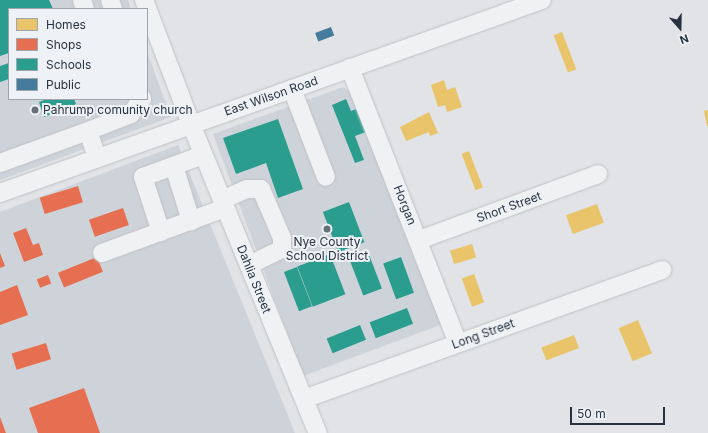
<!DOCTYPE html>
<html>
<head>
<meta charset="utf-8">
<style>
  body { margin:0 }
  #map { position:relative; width:708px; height:433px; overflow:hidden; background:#e1e3e6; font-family:Inter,sans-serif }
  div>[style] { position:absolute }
  .built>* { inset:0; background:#ced3da }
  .homes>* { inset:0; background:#e9c46a; transform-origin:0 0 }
  .shops>* { inset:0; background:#e76f51; transform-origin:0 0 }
  .schools>* { inset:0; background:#2a9d8f; transform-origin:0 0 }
  .public>* { inset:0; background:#457b9d; transform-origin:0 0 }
  .roads { filter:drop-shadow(0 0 1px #bfc1c4) drop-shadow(0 0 1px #bfc1c4) }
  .minor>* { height:18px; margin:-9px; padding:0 9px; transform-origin:9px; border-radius:9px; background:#f0f1f3 }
  .dots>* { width:11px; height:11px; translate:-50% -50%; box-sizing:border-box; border:2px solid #eef2f6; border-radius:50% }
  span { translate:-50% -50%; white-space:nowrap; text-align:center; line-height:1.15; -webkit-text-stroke:4px #eef2f6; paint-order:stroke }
  .street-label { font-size:12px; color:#273240 }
  .poi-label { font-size:12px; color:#273240 }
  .left { translate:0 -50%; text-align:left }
  .legend { position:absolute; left:8px; top:8px; width:140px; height:92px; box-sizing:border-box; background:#eef2f6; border:1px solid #9ea5ad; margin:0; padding:5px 7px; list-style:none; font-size:12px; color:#273240 }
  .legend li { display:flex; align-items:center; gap:8px; height:20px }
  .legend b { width:20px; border:1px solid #9ea5ad }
  .north { position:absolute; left:660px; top:8px; width:40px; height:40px; -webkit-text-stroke:3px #eef2f6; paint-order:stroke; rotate:160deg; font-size:11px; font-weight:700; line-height:16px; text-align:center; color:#273240 }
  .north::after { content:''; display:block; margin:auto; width:14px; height:18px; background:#273240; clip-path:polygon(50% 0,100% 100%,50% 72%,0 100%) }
  .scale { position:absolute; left:570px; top:407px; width:95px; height:18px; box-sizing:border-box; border:2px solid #273240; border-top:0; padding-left:5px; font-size:12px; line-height:14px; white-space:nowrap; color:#273240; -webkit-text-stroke:3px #eef2f6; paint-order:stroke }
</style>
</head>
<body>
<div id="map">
  <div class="built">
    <i style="clip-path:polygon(0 0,128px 0,131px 9px,9px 9px,9px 99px,147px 99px,147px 52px,171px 117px,0 180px)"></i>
    <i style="clip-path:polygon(343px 87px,353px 95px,443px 324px,303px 376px,213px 134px)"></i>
    <i style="clip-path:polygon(178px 145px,295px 433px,0 433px,0 212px)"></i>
  </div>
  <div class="homes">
    <i style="left:562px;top:32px;width:40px;height:9px;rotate:69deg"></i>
    <i style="clip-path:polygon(444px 80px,447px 90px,455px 87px,462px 107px,447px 112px,445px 105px,438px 107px,431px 85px)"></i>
    <i style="clip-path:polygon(708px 110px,708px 126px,707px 126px,704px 111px)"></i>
    <i style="clip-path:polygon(429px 112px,438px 133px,430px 136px,429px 132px,406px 141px,400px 127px)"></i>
    <i style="left:469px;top:151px;width:39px;height:8px;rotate:69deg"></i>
    <i style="left:597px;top:204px;width:20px;height:33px;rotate:70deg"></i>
    <i style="left:472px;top:244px;width:14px;height:23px;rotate:73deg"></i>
    <i style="left:474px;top:274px;width:30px;height:13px;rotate:70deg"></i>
    <i style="left:638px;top:320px;width:36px;height:21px;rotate:67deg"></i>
    <i style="left:574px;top:335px;width:14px;height:35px;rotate:69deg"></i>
  </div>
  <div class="shops">
    <i style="left:78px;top:186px;width:17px;height:40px;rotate:73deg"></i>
    <i style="left:123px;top:208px;width:18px;height:36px;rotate:71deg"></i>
    <i style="clip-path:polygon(26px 228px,33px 245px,39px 243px,43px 255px,24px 262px,13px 233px)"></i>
    <i style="clip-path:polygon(0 253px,5px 266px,0 268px)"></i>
    <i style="left:97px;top:257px;width:16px;height:42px;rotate:68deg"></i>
    <i style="left:48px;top:275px;width:9px;height:12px;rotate:69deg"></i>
    <i style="clip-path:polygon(17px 285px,28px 315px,0 325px,0 292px)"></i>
    <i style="left:46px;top:343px;width:17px;height:36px;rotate:73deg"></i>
    <i style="clip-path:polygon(84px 388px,100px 433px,38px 433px,29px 408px)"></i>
    <i style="clip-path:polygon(0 417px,6px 433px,0 433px)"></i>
  </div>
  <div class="schools">
    <i style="clip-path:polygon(0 0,49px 0,53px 9px,9px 9px,9px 53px,0 56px)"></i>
    <i style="clip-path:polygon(9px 63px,9px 79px,0 82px,0 66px)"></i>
    <i style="clip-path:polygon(47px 99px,74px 99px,76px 104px,44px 117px,39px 102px)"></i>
    <i style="clip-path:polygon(346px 99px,351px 111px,356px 109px,366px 132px,355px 136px,364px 160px,355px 163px,332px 105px)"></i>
    <i style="clip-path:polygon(278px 119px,303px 189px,278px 198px,266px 163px,236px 174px,223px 138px)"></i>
    <i style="left:349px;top:202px;width:43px;height:28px;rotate:69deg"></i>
    <i style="left:368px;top:252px;width:39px;height:20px;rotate:69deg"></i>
    <i style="left:330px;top:254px;width:43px;height:35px;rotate:69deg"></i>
    <i style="left:401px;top:257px;width:38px;height:19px;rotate:70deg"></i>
    <i style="left:297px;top:267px;width:42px;height:14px;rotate:69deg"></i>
    <i style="left:407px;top:308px;width:17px;height:40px;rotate:69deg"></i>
    <i style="left:360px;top:325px;width:16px;height:36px;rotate:68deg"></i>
  </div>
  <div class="public">
    <i style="left:331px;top:27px;width:9px;height:17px;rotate:69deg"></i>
  </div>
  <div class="roads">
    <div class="minor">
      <i style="left:82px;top:0;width:9px;rotate:72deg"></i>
      <i style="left:110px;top:0;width:9px;rotate:72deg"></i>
      <i style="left:144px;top:0;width:133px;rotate:69.2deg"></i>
      <i style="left:191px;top:124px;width:334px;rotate:67.7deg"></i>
      <i style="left:350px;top:68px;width:295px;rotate:68.6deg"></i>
      <i style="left:292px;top:89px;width:94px;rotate:68.9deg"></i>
      <i style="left:97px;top:158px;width:28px;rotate:-108deg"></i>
      <i style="left:88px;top:131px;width:46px;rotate:-21.6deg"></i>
      <i style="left:131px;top:114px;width:19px;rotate:-54deg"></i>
      <i style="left:0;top:163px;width:94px;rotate:-20deg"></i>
      <i style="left:174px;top:166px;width:58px;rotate:72.8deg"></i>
      <i style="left:0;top:193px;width:575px;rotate:-19.6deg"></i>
      <i style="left:222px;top:200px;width:27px;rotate:-24deg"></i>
      <i style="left:247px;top:189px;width:14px"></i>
      <i style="left:261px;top:189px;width:53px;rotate:66.8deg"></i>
      <i style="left:282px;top:238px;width:11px;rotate:90deg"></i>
      <i style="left:282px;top:249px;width:37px;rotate:154deg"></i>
      <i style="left:161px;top:232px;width:58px;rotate:-108.1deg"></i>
      <i style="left:143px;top:177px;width:64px;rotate:-20.1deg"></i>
      <i style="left:419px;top:240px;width:191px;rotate:-20.2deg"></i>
      <i style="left:102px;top:253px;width:131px;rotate:-20.1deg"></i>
      <i style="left:304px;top:399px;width:381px;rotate:-19.8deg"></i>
    </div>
  </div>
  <div class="dots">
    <i style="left:35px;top:110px;background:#68707a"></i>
    <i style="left:327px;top:229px;background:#68707a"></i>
  </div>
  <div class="street-label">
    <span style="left:271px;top:96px;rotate:-19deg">East Wilson Road</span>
    <span style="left:405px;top:205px;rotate:68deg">Horgan</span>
    <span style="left:509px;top:207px;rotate:-20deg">Short Street</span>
    <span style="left:254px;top:279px;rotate:68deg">Dahlia Street</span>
    <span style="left:483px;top:334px;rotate:-20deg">Long Street</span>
  </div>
  <div class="poi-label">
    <span class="left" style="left:43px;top:110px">Pahrump comunity church</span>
    <span style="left:327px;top:249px">Nye County<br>School District</span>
  </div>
  <ul class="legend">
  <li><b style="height:11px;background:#e9c46a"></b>Homes</li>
  <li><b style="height:11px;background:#e76f51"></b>Shops</li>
  <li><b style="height:11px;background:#2a9d8f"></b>Schools</li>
  <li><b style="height:11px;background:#457b9d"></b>Public</li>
  </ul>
  <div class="north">N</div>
  <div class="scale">50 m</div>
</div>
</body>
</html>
